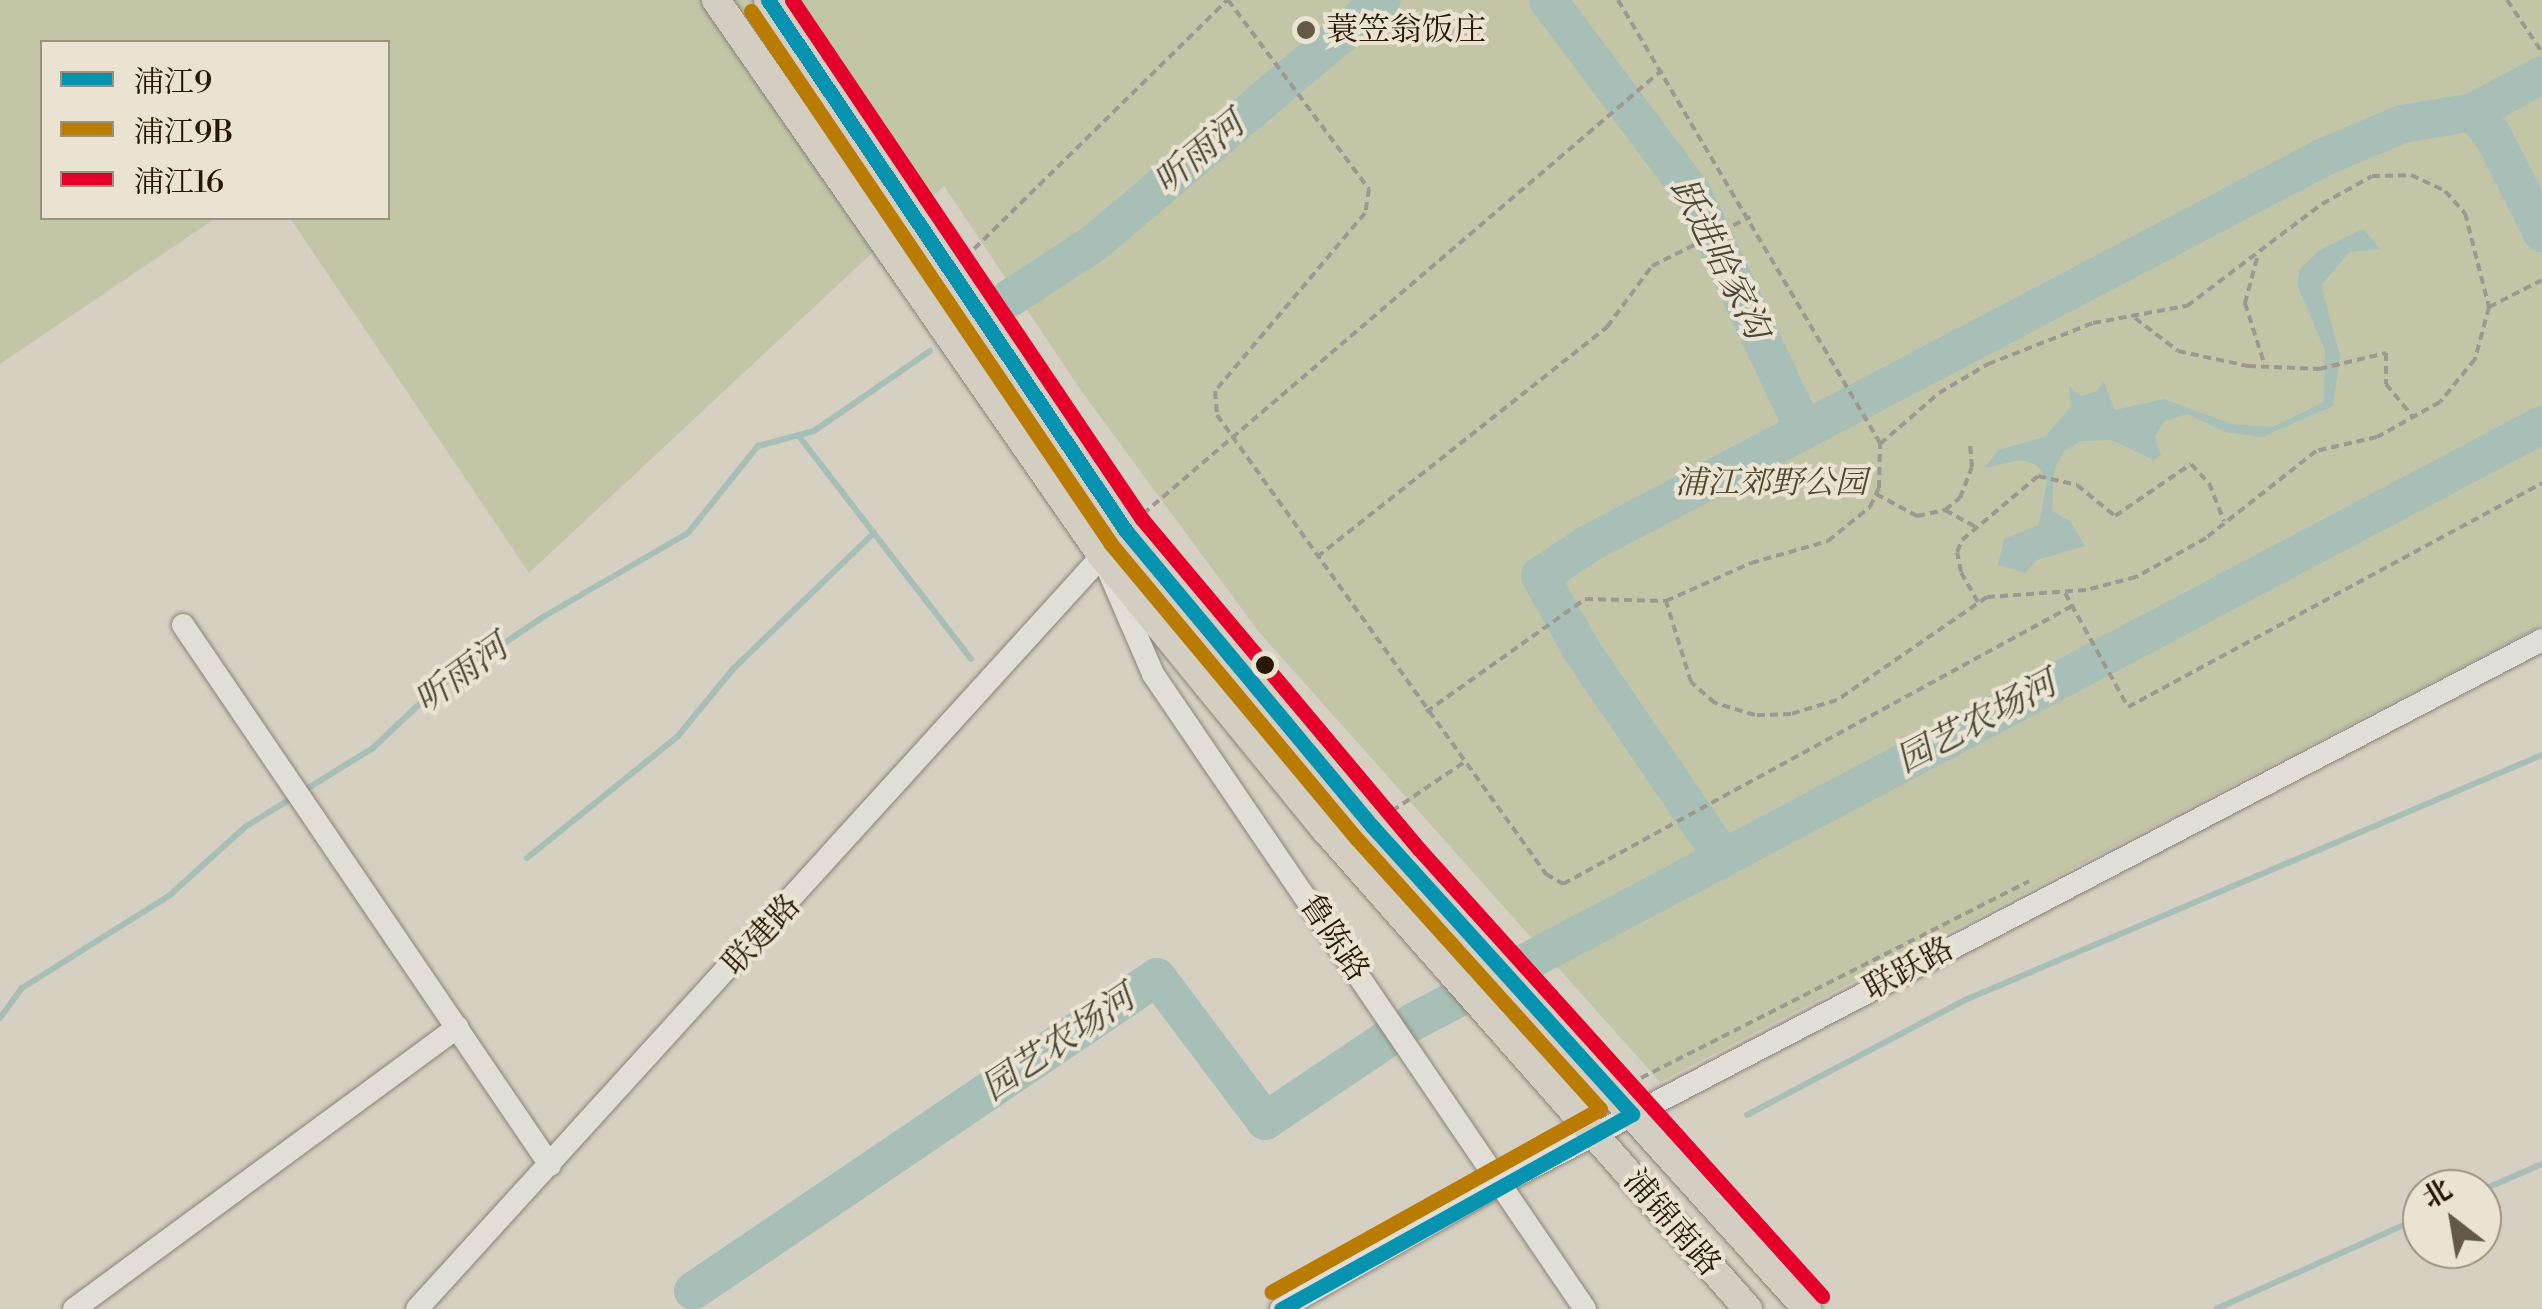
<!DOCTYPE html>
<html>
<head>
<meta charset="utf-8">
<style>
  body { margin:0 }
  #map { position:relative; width:2542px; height:1309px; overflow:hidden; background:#d6d0c2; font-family:"Libre Bodoni","Noto Serif SC",serif }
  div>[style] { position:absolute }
  .green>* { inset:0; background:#c2c6a6 }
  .water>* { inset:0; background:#a7bfb6 }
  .stream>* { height:6px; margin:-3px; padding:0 3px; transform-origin:3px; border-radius:3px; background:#a7bfb6 }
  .river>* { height:38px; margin:-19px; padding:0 19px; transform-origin:19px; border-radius:19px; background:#a7bfb6 }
  .path>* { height:4px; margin-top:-2px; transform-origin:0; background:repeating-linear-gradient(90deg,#9d9991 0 8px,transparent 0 13px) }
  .roads { filter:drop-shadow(0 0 2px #888379) drop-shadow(0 0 2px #888379) }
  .minor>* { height:22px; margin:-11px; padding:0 11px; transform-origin:11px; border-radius:11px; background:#e0ded6 }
  .major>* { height:28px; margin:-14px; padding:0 14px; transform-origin:14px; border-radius:14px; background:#d4cec2 }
  .bus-1>* { height:15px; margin:-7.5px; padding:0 7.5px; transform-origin:7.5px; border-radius:7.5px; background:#0693b0 }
  .bus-2>* { height:15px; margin:-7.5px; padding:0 7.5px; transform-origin:7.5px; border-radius:7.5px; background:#b97b01 }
  .bus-3>* { height:15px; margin:-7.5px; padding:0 7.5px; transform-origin:7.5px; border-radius:7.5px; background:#e4002b }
  .dots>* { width:28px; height:28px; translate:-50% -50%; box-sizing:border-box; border:5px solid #eae3d2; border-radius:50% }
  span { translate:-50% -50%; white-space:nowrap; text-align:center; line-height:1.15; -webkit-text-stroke:8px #eae3d2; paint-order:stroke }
  .poi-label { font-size:32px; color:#271803 }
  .left { translate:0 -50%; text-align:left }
  .park-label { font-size:32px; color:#504a2d; font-style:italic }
  .street-label { font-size:32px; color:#271803 }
  .water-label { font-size:35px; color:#474837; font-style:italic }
  .legend { position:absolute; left:40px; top:40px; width:350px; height:180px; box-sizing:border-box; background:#eae3d2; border:2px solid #9c927f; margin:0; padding:12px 18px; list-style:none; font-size:30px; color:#271803 }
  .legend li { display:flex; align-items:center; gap:20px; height:50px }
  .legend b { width:50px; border:2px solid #9c927f }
  .north { position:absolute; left:2402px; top:1169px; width:100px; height:100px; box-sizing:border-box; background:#eae3d2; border:2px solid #9c927f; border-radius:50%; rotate:329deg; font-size:28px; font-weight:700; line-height:40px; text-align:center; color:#271803 }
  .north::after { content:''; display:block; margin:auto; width:35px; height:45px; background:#645846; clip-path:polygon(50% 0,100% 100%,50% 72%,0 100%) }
</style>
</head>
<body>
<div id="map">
  <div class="green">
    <i style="clip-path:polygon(0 0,2542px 0,2542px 625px,1660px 1082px,1258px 631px,1082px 392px,944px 186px,529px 573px,290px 218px,388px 218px,388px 42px,42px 42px,42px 218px,216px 218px,0 364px)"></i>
  </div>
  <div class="water">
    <i style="clip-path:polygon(2363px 229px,2380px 249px,2350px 252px,2321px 285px,2340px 356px,2333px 406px,2262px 437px,2225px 432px,2187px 414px,2165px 421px,2155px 436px,2161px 455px,2153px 460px,2112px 440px,2082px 441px,2064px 451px,2054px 470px,2052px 511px,2070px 521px,2085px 546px,2037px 560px,2025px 573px,1998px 565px,2004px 539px,2039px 525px,2047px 480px,2037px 465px,2021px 460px,1985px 468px,1998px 450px,2045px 437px,2071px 406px,2069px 386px,2081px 396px,2097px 391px,2103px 380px,2115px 410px,2164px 399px,2232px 424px,2273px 427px,2324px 402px,2325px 350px,2297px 285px,2300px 269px,2320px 250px)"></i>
  </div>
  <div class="stream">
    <i style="left:798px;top:435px;width:283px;rotate:52.3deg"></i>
    <i style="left:527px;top:858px;width:194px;rotate:-38.9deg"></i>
    <i style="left:678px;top:736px;width:87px;rotate:-50.6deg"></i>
    <i style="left:733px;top:669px;width:196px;rotate:-44deg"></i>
    <i style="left:0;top:1018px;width:37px;rotate:-54deg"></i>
    <i style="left:22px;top:988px;width:175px;rotate:-32.1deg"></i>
    <i style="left:170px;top:895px;width:101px;rotate:-42.2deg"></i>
    <i style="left:245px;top:827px;width:150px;rotate:-31.7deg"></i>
    <i style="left:373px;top:748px;width:81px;rotate:-43.5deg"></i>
    <i style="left:432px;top:692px;width:134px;rotate:-34deg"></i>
    <i style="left:543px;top:617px;width:168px;rotate:-30.1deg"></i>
    <i style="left:688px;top:533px;width:112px;rotate:-51.2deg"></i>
    <i style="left:758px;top:446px;width:58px;rotate:-15deg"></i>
    <i style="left:814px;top:431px;width:141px;rotate:-34.6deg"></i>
    <i style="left:1747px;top:1115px;width:246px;rotate:-27.8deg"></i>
    <i style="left:1965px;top:1000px;width:627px;rotate:-23.01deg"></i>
    <i style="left:2482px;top:1190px;width:65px;rotate:-23.4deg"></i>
    <i style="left:2216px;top:1309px;width:226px;rotate:-24.1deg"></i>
  </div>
  <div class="river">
    <i style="left:1548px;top:0;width:242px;rotate:53.2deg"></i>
    <i style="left:1693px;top:194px;width:261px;rotate:64.8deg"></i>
    <i style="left:2473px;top:112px;width:31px;rotate:50deg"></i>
    <i style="left:2493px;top:136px;width:109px;rotate:63.2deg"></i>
    <i style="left:1010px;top:298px;width:99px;rotate:-33deg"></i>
    <i style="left:1093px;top:244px;width:378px;rotate:-40.2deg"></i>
    <i style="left:1722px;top:856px;width:250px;rotate:-124.3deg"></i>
    <i style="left:1581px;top:649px;width:84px;rotate:-119.3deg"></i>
    <i style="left:1540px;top:576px;width:58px;rotate:-33.7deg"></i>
    <i style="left:1588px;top:544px;width:832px;rotate:-27.74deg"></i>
    <i style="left:2324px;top:157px;width:85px;rotate:-22.9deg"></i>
    <i style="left:2402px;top:124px;width:72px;rotate:-9.6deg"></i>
    <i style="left:2473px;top:112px;width:78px;rotate:-28.2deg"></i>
    <i style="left:1413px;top:1022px;width:1277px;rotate:-27.87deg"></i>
    <i style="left:693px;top:1291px;width:560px;rotate:-34.09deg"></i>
    <i style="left:1157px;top:977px;width:180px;rotate:53.1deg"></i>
    <i style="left:1265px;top:1121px;width:143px;rotate:-33.9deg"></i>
  </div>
  <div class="path">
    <i style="left:1228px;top:0;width:236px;rotate:53.3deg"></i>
    <i style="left:1369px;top:189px;width:24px;rotate:99deg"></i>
    <i style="left:1365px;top:213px;width:233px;rotate:130.1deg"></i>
    <i style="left:1215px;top:391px;width:24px;rotate:85deg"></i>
    <i style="left:1217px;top:415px;width:565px;rotate:54.37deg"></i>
    <i style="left:1546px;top:874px;width:20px;rotate:30deg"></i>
    <i style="left:1563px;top:884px;width:580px;rotate:-28.64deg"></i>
    <i style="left:1618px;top:0;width:515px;rotate:59.4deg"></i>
    <i style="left:2507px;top:0;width:63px;rotate:56.1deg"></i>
    <i style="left:974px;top:249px;width:355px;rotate:-44.5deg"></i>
    <i style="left:2257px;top:258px;width:47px;rotate:104.9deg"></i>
    <i style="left:2245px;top:303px;width:63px;rotate:72.4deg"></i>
    <i style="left:2489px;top:307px;width:59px;rotate:-27deg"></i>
    <i style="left:2135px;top:318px;width:54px;rotate:37.5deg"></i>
    <i style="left:2178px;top:351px;width:72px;rotate:12.1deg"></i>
    <i style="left:2248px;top:366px;width:71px;rotate:2.4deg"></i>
    <i style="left:2319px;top:369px;width:69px;rotate:-13.4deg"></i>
    <i style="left:2386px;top:353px;width:31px;rotate:90deg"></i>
    <i style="left:2386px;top:384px;width:43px;rotate:50.7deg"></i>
    <i style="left:1876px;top:494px;width:47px;rotate:28.2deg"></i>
    <i style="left:1917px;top:516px;width:29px;rotate:-12deg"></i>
    <i style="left:1945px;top:510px;width:19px;rotate:-39deg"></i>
    <i style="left:1960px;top:498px;width:33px;rotate:-69deg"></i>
    <i style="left:1972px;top:467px;width:21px;rotate:-95deg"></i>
    <i style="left:1945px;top:510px;width:35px;rotate:29deg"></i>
    <i style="left:1143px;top:514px;width:683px;rotate:-40.55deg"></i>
    <i style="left:1317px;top:557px;width:370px;rotate:-38.4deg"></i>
    <i style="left:1607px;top:327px;width:76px;rotate:-53.6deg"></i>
    <i style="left:1652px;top:266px;width:110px;rotate:-26.6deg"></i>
    <i style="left:2065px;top:593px;width:130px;rotate:61.1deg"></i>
    <i style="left:2128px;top:707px;width:471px;rotate:-28.4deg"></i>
    <i style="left:1978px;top:602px;width:34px;rotate:-120deg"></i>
    <i style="left:1961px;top:572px;width:20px;rotate:-101deg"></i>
    <i style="left:1957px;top:552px;width:13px;rotate:-67deg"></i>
    <i style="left:1962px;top:540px;width:99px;rotate:-40.1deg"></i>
    <i style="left:2038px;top:476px;width:40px;rotate:13deg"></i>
    <i style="left:2077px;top:485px;width:49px;rotate:39.2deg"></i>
    <i style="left:2115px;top:516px;width:92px;rotate:-34.4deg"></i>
    <i style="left:2191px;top:464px;width:26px;rotate:47deg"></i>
    <i style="left:2209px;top:483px;width:41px;rotate:68.5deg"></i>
    <i style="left:1426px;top:712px;width:195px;rotate:-35.4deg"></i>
    <i style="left:1585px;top:599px;width:81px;rotate:1.4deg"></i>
    <i style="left:1666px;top:601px;width:93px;rotate:-24.1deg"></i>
    <i style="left:1751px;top:563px;width:80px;rotate:-15.9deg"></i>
    <i style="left:1828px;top:541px;width:54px;rotate:-39deg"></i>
    <i style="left:1870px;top:507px;width:21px;rotate:-65deg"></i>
    <i style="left:1879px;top:488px;width:44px;rotate:-88.7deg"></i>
    <i style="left:1880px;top:444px;width:78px;rotate:-40.8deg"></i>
    <i style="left:1939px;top:393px;width:57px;rotate:-30.6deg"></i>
    <i style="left:1988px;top:364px;width:113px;rotate:-21.3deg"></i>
    <i style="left:2093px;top:323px;width:96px;rotate:-10.3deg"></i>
    <i style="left:2187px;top:306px;width:169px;rotate:-37.1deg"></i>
    <i style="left:2322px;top:204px;width:57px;rotate:-29.2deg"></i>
    <i style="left:2372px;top:176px;width:39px;rotate:-1deg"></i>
    <i style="left:2411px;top:175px;width:38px;rotate:25deg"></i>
    <i style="left:2445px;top:191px;width:30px;rotate:48deg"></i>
    <i style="left:2465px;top:213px;width:97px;rotate:75.7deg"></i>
    <i style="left:2489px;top:307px;width:54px;rotate:105.1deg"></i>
    <i style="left:2475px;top:359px;width:55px;rotate:129.1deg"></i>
    <i style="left:2440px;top:402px;width:72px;rotate:150.9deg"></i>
    <i style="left:2377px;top:437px;width:63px;rotate:167.1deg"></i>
    <i style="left:2316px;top:451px;width:140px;rotate:141.7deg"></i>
    <i style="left:2206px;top:538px;width:80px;rotate:150.9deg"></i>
    <i style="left:2136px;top:577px;width:52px;rotate:165.4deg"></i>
    <i style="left:2086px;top:590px;width:99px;rotate:176deg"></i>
    <i style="left:1987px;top:597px;width:182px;rotate:145.5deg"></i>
    <i style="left:1837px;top:700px;width:48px;rotate:163.1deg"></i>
    <i style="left:1791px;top:714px;width:36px;rotate:178deg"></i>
    <i style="left:1755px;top:715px;width:42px;rotate:-163.3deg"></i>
    <i style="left:1715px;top:703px;width:32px;rotate:-139deg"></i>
    <i style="left:1691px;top:682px;width:85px;rotate:-107.2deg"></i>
    <i style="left:1392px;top:811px;width:86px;rotate:-34.1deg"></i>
    <i style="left:1641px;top:1078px;width:435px;rotate:-26.9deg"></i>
  </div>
  <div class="roads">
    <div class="minor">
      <i style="left:183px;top:625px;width:653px;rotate:55.8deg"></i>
      <i style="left:74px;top:1309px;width:476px;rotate:-36.3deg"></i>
      <i style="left:417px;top:1309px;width:1018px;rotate:-47.71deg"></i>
      <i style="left:1102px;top:556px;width:129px;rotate:66.6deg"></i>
      <i style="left:1153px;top:674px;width:768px;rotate:55.77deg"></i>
      <i style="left:1281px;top:1309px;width:254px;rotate:-29.7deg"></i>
      <i style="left:1502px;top:1183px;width:1173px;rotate:-27.57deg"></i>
    </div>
    <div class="major">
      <i style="left:716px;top:0;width:677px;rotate:55.23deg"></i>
      <i style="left:1102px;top:556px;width:350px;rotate:50.8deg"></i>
      <i style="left:1323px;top:827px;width:643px;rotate:48.6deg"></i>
      <i style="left:768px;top:0;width:640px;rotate:56.01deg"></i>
      <i style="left:1126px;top:531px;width:432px;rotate:50deg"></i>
      <i style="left:1404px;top:862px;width:602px;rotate:47.96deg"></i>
    </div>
  </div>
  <div class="bus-1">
    <i style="left:768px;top:0;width:640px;rotate:56.01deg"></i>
    <i style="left:1126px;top:531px;width:384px;rotate:50.2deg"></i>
    <i style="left:1372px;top:826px;width:388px;rotate:47.9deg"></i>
    <i style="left:1632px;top:1114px;width:402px;rotate:150.9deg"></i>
  </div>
  <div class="bus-2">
    <i style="left:751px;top:11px;width:643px;rotate:55.96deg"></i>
    <i style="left:1111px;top:544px;width:384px;rotate:50.2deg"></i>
    <i style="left:1357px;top:839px;width:363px;rotate:48deg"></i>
    <i style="left:1600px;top:1109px;width:376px;rotate:150.9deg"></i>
  </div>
  <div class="bus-3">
    <i style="left:792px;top:0;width:626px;rotate:56.01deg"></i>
    <i style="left:1142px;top:519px;width:431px;rotate:50deg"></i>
    <i style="left:1419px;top:849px;width:602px;rotate:47.96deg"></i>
  </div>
  <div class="dots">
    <i style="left:1306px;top:30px;background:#645846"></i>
    <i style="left:1265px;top:665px;background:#271803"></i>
  </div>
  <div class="poi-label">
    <span class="left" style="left:1326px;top:30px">蓑笠翁饭庄</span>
  </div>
  <div class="park-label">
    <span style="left:1771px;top:483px">浦江郊野公园</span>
  </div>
  <div class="street-label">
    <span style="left:762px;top:935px;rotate:-47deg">联建路</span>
    <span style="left:1334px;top:938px;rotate:56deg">鲁陈路</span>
    <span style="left:1909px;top:969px;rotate:-28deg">联跃路</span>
    <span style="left:1672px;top:1223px;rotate:49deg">浦锦南路</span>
  </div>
  <div class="water-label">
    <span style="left:1200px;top:154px;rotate:-40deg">听雨河</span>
    <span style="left:1719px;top:259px;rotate:63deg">跃进哈家沟</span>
    <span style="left:462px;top:675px;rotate:-36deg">听雨河</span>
    <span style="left:1977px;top:723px;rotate:-28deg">园艺农场河</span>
    <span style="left:1059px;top:1044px;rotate:-34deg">园艺农场河</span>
  </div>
  <ul class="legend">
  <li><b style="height:12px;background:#0693b0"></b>浦江9</li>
  <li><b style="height:12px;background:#b97b01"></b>浦江9B</li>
  <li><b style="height:12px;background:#e4002b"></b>浦江16</li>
  </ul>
  <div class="north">北</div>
</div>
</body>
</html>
